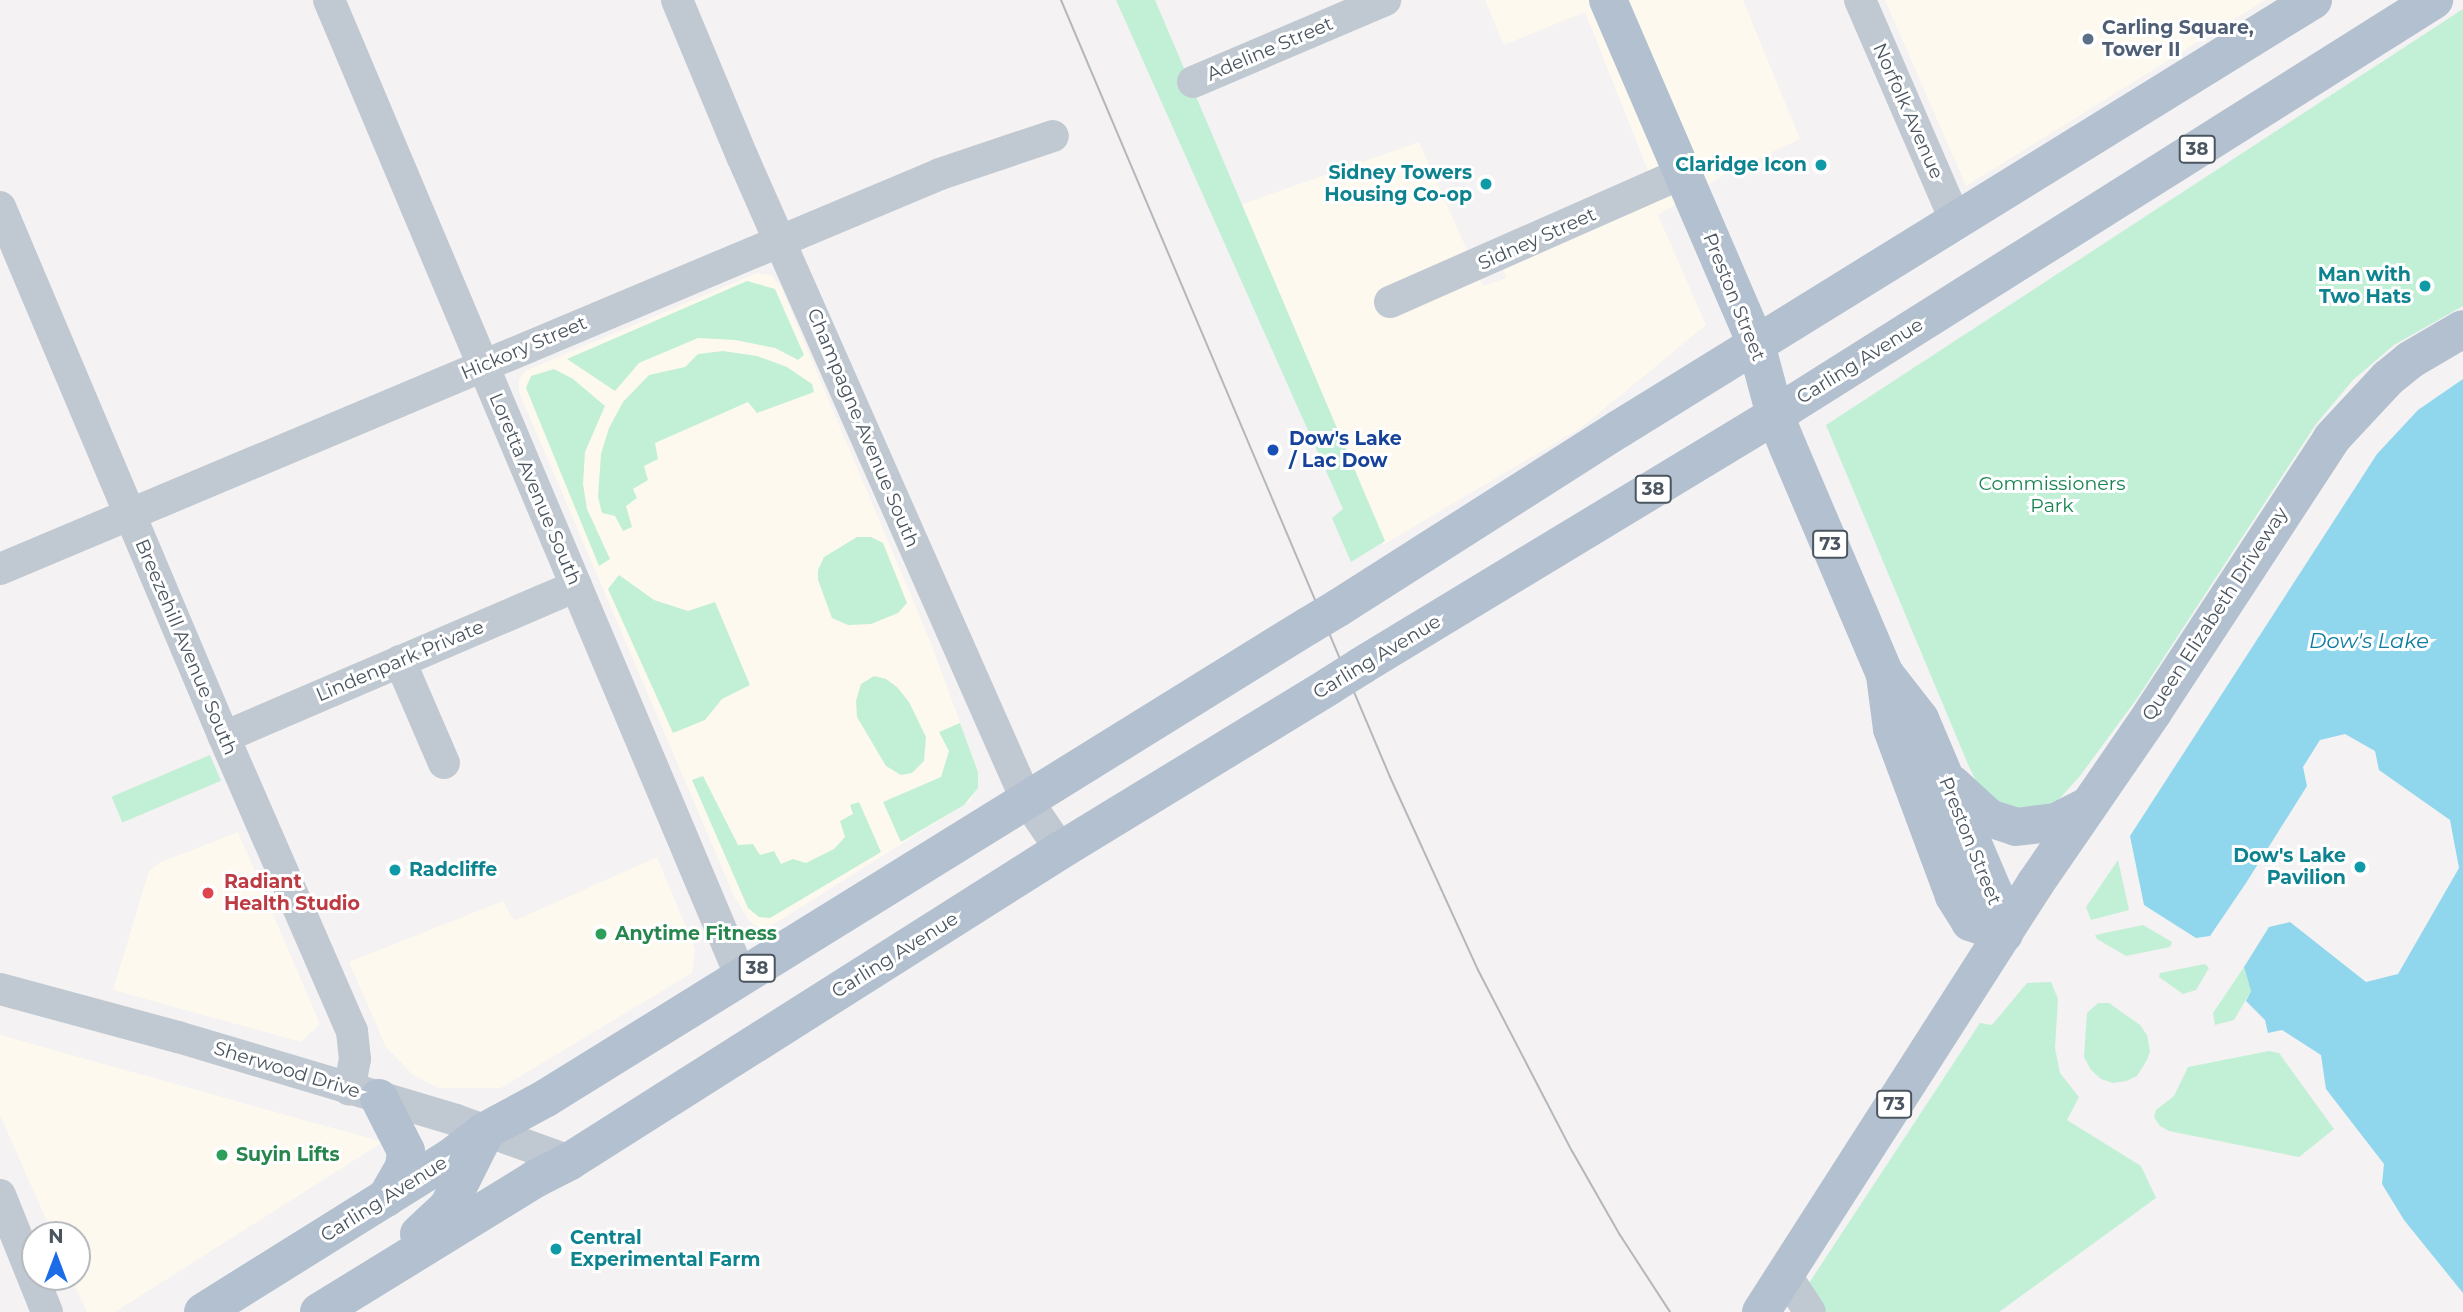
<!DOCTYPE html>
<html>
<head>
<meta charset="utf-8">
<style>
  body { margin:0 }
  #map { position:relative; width:2463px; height:1312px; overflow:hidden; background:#f4f2f2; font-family:Montserrat,sans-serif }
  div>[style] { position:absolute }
  .commercial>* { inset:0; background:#fdf9ee }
  .green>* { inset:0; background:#c2f0d6; transform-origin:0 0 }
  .water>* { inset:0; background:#90d6ed }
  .minor>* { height:32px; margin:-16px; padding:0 16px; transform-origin:16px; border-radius:16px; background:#c0c9d1 }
  .major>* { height:38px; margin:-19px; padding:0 19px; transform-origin:19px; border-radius:19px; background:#b2c0d0 }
  .tram>* { height:2px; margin:-1px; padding:0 1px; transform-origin:1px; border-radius:1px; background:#b4b7bc }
  .major-bridge>* { height:38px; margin:-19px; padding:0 19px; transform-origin:19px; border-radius:19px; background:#b2c0d0 }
  .dots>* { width:19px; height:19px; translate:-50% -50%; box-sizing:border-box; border:4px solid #fff; border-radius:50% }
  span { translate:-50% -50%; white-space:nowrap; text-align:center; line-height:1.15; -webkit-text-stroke:6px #fff; paint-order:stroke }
  .shield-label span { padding:2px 5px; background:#fff; border:2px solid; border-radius:5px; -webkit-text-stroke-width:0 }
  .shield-label { font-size:18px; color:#4a5560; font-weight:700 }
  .service-label { font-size:19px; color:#4e5e75; font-weight:700 }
  .left { translate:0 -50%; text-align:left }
  .street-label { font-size:19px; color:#4a5560 }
  .culture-label { font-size:19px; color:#0d838f; font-weight:700 }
  .right { translate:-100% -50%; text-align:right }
  .transit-label { font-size:19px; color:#164399; font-weight:700 }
  .park-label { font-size:19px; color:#188352 }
  .health-label { font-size:19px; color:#be3a42; font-weight:700 }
  .leisure-label { font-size:19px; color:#27864d; font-weight:700 }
  .water-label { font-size:21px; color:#0d7ca0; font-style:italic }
  .north { position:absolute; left:21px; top:1221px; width:70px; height:70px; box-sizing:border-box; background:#fff; border:2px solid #b7bbbf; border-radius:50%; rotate:0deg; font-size:19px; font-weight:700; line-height:28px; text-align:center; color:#4a5560 }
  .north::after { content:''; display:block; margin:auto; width:24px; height:32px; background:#1b6ce6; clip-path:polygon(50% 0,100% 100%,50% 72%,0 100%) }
</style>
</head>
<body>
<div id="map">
  <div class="commercial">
    <i style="clip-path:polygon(1485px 0,1743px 0,1800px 139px,1722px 176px,1658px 215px,1706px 325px,1582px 427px,1383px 545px,1234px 207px,1419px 142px,1483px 286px,1506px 278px,1500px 257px,1654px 186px,1585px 12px,1504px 45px)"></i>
    <i style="clip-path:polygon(1885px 0,2265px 0,1966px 186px)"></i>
    <i style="clip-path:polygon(757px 273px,771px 275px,781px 287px,931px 643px,978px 772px,978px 786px,970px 801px,771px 926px,759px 928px,750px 922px,734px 896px,519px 392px,519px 380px,525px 371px)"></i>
    <i style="clip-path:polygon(238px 832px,320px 1024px,301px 1042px,113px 990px,149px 871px,161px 862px)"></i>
    <i style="clip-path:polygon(657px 857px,695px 949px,692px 973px,501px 1088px,438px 1088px,413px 1075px,386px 1047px,349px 962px,503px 901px,514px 921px)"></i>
    <i style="clip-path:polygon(0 1035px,383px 1142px,115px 1312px,87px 1312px,71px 1277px,77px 1277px,77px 1235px,53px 1235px,0 1115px)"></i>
  </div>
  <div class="green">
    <i style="clip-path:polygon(1116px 0,1155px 0,1385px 541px,1351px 562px,1332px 518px,1343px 509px)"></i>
    <i style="clip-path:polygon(2463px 9px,2463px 306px,2394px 345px,2353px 380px,2316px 424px,2138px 697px,2080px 776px,2052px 807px,2018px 815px,1981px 790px,1970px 769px,1826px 425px)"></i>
    <i style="clip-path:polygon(747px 281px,775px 289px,804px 355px,798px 360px,775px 348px,735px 340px,698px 338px,639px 363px,615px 391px,567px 359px)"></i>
    <i style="clip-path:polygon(723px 351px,757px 356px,787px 367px,812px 384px,814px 392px,757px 413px,748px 402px,655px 443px,658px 459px,644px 466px,648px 480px,633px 489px,637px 498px,626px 506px,632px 527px,623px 531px,615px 516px,602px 513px,598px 497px,601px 454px,609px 428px,623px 402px,649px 375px,685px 367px,698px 354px)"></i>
    <i style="clip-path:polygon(554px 369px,573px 379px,605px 406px,585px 452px,583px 484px,587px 509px,610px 559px,599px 566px,526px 388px,531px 376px)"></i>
    <i style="clip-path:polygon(857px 537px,871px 537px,883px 543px,907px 603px,898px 613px,871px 624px,848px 625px,832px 618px,818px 580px,818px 570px,824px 557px)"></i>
    <i style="clip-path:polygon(619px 575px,654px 600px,688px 611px,715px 602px,750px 685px,722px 699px,705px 720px,673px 733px,608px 589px)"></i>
    <i style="clip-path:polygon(874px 676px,886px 679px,897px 687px,909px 702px,926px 737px,924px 761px,912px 773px,901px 775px,886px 766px,857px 717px,856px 701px,861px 684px)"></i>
    <i style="clip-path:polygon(960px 723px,978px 772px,978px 788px,964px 805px,901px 842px,883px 802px,941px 777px,949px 751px,939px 732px)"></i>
    <i style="left:210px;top:755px;width:28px;height:107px;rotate:67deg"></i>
    <i style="clip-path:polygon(703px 776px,738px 845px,753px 844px,760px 855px,774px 851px,781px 864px,793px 859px,806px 863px,834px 849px,845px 837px,840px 821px,853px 814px,850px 805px,859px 802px,881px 852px,770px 918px,759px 917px,748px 908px,692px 780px)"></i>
    <i style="clip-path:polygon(2118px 860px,2129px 910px,2091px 920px,2086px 907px)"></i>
    <i style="clip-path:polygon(2143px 925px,2172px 942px,2170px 947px,2126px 956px,2097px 939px,2095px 935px)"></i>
    <i style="clip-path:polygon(2205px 964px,2209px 968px,2196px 990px,2183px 994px,2159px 977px,2160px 973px)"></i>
    <i style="clip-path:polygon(2244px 967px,2251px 991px,2234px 1020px,2215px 1025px,2213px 1013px)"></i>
    <i style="clip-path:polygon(2051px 982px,2058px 999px,2055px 1048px,2060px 1073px,2079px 1097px,2067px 1120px,2141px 1166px,2156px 1198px,1999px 1312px,1790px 1312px,1980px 1023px,1992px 1025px,2027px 983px)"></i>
    <i style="clip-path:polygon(2098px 1003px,2109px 1003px,2140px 1025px,2147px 1035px,2150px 1051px,2147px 1060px,2137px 1076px,2126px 1081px,2113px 1083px,2101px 1079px,2091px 1070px,2084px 1057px,2087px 1013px)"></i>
    <i style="clip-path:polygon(2269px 1051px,2279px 1053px,2334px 1129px,2299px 1157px,2169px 1131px,2160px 1126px,2154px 1117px,2156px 1110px,2174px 1096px,2188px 1067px)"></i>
  </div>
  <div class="water">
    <i style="clip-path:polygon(2463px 379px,2463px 1293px,2404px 1220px,2382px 1184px,2384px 1164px,2326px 1089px,2321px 1055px,2282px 1030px,2268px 1033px,2265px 1020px,2246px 1001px,2251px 991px,2244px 967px,2269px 927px,2290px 922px,2366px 982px,2398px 974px,2459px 868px,2450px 820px,2379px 770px,2375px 751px,2345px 734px,2320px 740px,2303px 767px,2307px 786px,2246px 883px,2210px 936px,2196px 938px,2144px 905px,2130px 836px,2377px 454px,2418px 410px)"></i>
  </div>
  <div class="minor">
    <i style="left:329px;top:0;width:1060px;rotate:67.13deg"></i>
    <i style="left:677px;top:0;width:169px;rotate:67.4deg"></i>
    <i style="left:742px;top:156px;width:703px;rotate:66.17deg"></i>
    <i style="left:1026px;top:799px;width:62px;rotate:55.5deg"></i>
    <i style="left:1860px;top:0;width:242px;rotate:66.6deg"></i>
    <i style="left:1193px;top:82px;width:209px;rotate:-23.1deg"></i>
    <i style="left:0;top:207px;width:575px;rotate:67.09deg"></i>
    <i style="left:224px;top:737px;width:321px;rotate:66.5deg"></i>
    <i style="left:352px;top:1031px;width:28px;rotate:84deg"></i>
    <i style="left:355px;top:1059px;width:31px;rotate:101deg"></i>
    <i style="left:1390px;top:302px;width:320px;rotate:-23.8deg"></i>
    <i style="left:0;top:569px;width:1020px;rotate:-22.79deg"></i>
    <i style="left:940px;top:174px;width:119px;rotate:-18.6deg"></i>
    <i style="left:400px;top:661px;width:111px;rotate:66.7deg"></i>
    <i style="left:224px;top:737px;width:383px;rotate:-23.2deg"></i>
    <i style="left:0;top:989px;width:184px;rotate:15.1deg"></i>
    <i style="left:178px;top:1037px;width:290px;rotate:16.6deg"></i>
    <i style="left:456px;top:1120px;width:121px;rotate:19.8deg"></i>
    <i style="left:0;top:1195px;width:126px;rotate:68.1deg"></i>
    <i style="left:1785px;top:1274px;width:45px;rotate:56.7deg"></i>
  </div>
  <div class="major">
    <i style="left:1608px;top:0;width:374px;rotate:66.7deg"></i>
    <i style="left:1756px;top:344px;width:73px;rotate:75deg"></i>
    <i style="left:1775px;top:415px;width:35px;rotate:68deg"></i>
    <i style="left:1788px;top:447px;width:247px;rotate:66.9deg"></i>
    <i style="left:1885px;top:674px;width:57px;rotate:52.1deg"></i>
    <i style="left:1920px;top:719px;width:189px;rotate:67deg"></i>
    <i style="left:1994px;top:893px;width:42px;rotate:76.3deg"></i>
    <i style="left:1338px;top:608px;width:333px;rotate:-32.5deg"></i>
    <i style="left:1619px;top:429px;width:816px;rotate:-31.72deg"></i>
    <i style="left:1361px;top:666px;width:484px;rotate:-31.2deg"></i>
    <i style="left:1775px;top:415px;width:779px;rotate:-32.2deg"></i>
    <i style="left:1885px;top:675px;width:54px;rotate:82.6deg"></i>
    <i style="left:1892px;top:729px;width:178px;rotate:69.6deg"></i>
    <i style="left:1954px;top:896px;width:31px;rotate:58deg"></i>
    <i style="left:1970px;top:922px;width:36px;rotate:19deg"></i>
    <i style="left:1952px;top:784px;width:50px;rotate:42.6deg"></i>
    <i style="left:1989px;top:818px;width:28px;rotate:18deg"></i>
    <i style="left:2016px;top:827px;width:40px;rotate:-7.1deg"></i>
    <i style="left:2056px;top:822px;width:36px;rotate:-27deg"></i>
    <i style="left:379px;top:1098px;width:59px;rotate:63deg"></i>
    <i style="left:406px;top:1151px;width:16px;rotate:97deg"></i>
    <i style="left:404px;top:1167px;width:36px;rotate:120deg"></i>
    <i style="left:419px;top:1234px;width:40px;rotate:-43deg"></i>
    <i style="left:448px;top:1207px;width:78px;rotate:-63.4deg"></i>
    <i style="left:203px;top:1312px;width:292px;rotate:-32deg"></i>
    <i style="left:451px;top:1157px;width:43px;rotate:-37.4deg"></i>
    <i style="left:485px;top:1131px;width:69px;rotate:-28.4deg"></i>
    <i style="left:546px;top:1098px;width:896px;rotate:-31.78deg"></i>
    <i style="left:319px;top:1312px;width:254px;rotate:-31.6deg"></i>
    <i style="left:535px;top:1179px;width:39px;rotate:-27deg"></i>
    <i style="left:570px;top:1161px;width:581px;rotate:-32.35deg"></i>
    <i style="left:1061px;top:850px;width:316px;rotate:-31.4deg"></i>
    <i style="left:1761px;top:1312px;width:508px;rotate:-57.37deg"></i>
    <i style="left:2035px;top:884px;width:209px;rotate:-55.5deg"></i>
    <i style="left:2153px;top:712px;width:327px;rotate:-56.8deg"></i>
    <i style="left:2332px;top:438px;width:82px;rotate:-47deg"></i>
    <i style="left:2388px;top:378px;width:28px;rotate:-39deg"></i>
    <i style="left:2410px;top:360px;width:61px;rotate:-30.3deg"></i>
  </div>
  <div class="tram">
    <i style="left:1061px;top:0;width:844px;rotate:67.05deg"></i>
    <i style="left:1390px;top:777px;width:212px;rotate:65.5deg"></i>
    <i style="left:1478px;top:970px;width:204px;rotate:62.6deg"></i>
    <i style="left:1572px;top:1151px;width:97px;rotate:60.3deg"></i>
    <i style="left:1620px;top:1235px;width:92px;rotate:57deg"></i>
  </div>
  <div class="major-bridge">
    <i style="left:1308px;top:626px;width:35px;rotate:-31deg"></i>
    <i style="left:1331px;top:685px;width:36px;rotate:-32deg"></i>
  </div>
  <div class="dots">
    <i style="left:2088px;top:39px;background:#5c6f8a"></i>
    <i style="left:1821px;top:165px;background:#0f9aa8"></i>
    <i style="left:1486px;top:184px;background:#0f9aa8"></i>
    <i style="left:2425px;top:286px;background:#0f9aa8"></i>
    <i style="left:1273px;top:450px;background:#1a4fb4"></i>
    <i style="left:2360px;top:867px;background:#0f9aa8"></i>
    <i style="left:395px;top:870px;background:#0f9aa8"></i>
    <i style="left:208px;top:893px;background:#e0444e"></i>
    <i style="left:601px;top:934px;background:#2e9e5b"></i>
    <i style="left:222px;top:1155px;background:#2e9e5b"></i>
    <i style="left:556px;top:1249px;background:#0f9aa8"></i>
  </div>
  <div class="shield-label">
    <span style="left:2197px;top:149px">38</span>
    <span style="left:1653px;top:489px">38</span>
    <span style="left:1830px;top:544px">73</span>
    <span style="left:757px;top:968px">38</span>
    <span style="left:1894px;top:1104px">73</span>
  </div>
  <div class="service-label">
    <span class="left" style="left:2102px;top:39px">Carling Square,<br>Tower II</span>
  </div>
  <div class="street-label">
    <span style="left:1270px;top:49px;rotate:-23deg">Adeline Street</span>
    <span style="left:1908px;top:111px;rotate:66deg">Norfolk Avenue</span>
    <span style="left:1537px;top:239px;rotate:-24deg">Sidney Street</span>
    <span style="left:1734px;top:297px;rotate:68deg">Preston Street</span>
    <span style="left:524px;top:348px;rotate:-23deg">Hickory Street</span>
    <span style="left:1860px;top:361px;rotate:-32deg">Carling Avenue</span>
    <span style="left:863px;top:428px;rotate:67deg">Champagne Avenue South</span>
    <span style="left:535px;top:489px;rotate:67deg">Loretta Avenue South</span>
    <span style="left:2215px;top:614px;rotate:-57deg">Queen Elizabeth Driveway</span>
    <span style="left:186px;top:647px;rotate:67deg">Breezehill Avenue South</span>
    <span style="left:1377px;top:657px;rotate:-31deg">Carling Avenue</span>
    <span style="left:400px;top:661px;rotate:-23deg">Lindenpark Private</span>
    <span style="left:1970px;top:841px;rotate:68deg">Preston Street</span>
    <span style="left:895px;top:955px;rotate:-32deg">Carling Avenue</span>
    <span style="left:287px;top:1070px;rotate:17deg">Sherwood Drive</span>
    <span style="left:384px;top:1199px;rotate:-32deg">Carling Avenue</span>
  </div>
  <div class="culture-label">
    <span class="right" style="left:1807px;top:165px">Claridge Icon</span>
    <span class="right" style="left:1472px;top:184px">Sidney Towers<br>Housing Co-op</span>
    <span class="right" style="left:2411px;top:286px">Man with<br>Two Hats</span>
    <span class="right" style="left:2346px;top:867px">Dow's Lake<br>Pavilion</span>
    <span class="left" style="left:409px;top:870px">Radcliffe</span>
    <span class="left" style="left:570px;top:1249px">Central<br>Experimental Farm</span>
  </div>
  <div class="transit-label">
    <span class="left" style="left:1289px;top:450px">Dow's Lake<br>/ Lac Dow</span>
  </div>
  <div class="park-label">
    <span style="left:2052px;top:495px">Commissioners<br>Park</span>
  </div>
  <div class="health-label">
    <span class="left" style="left:224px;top:893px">Radiant<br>Health Studio</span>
  </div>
  <div class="leisure-label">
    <span class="left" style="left:615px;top:934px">Anytime Fitness</span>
    <span class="left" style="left:236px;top:1155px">Suyin Lifts</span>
  </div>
  <div class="water-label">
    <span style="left:2369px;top:641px">Dow's Lake</span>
  </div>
  <div class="north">N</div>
</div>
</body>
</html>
